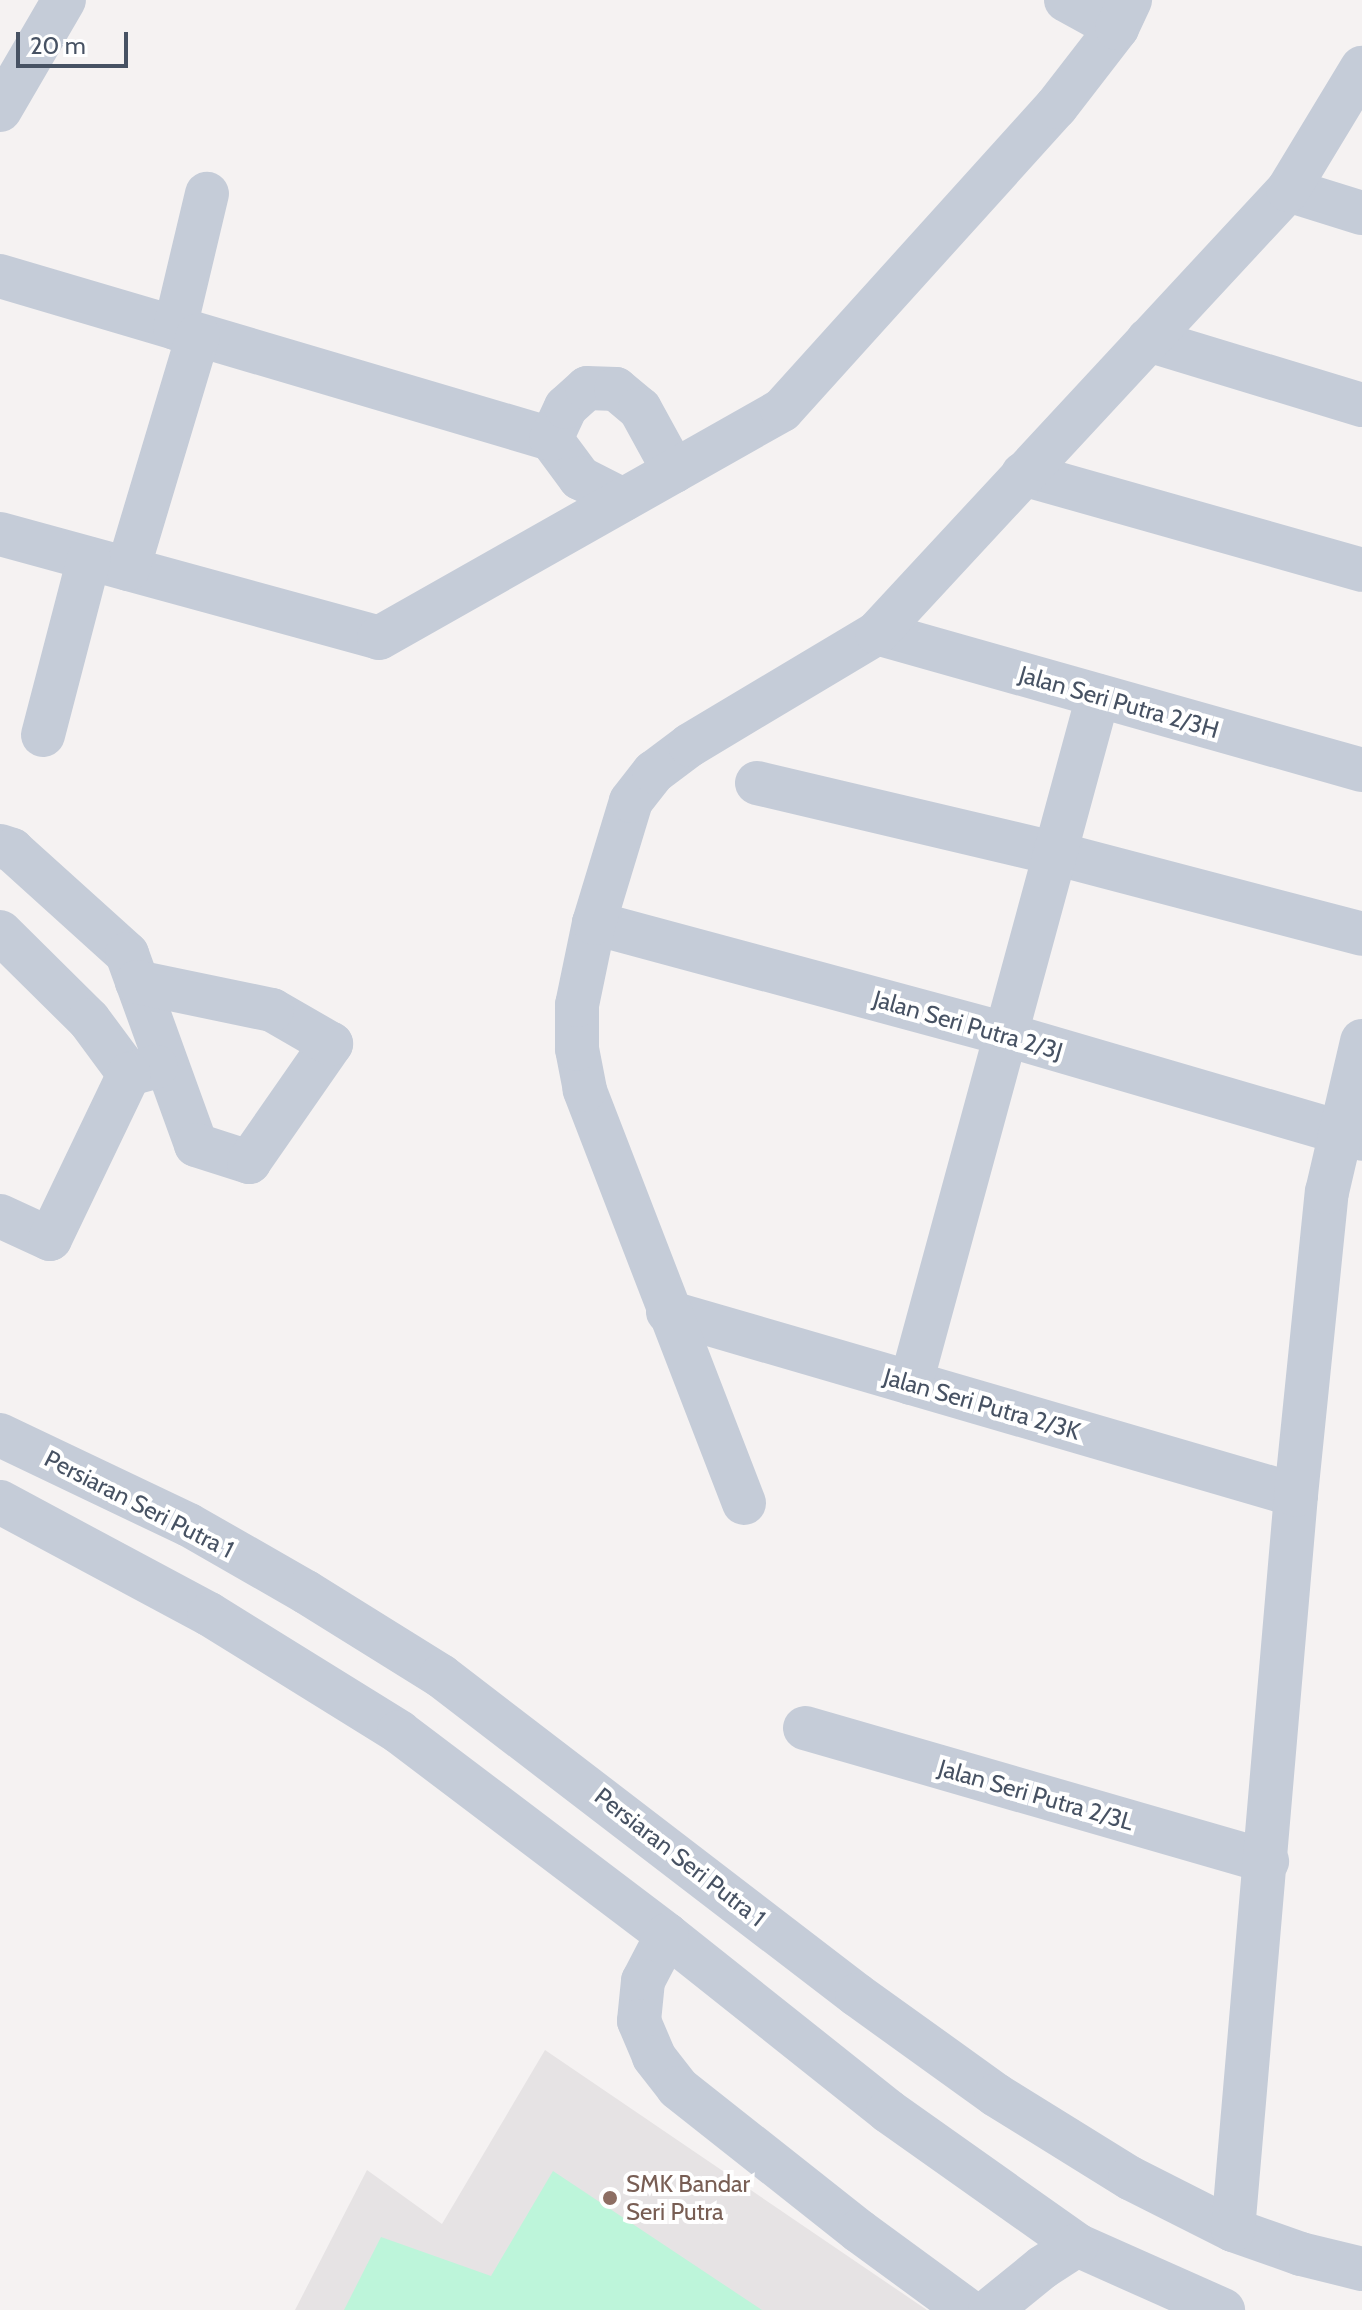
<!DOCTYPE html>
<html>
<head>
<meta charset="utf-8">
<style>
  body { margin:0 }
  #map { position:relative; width:1362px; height:2310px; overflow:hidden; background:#f5f2f2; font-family:Cabin,sans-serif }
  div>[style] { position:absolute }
  .education>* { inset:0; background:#e6e3e4 }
  .green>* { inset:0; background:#bdf5da }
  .minor>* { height:44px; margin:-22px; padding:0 22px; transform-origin:22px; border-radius:22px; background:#c5ccd8 }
  .dots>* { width:22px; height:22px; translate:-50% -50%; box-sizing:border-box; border:4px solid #fff; border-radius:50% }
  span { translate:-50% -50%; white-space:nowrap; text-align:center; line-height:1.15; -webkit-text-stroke:8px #fff; paint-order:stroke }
  .street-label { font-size:24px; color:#475263 }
  .education-label { font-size:24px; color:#785e54 }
  .left { translate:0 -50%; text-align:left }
  .scale { position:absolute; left:16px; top:32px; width:112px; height:36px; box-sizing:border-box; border:4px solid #475263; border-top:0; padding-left:10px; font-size:24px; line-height:28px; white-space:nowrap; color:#475263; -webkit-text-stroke:6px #fff; paint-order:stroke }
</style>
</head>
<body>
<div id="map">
  <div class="education">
    <i style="clip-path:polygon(545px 2050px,927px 2310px,295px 2310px,367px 2170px,442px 2224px)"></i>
  </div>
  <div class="green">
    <i style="clip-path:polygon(553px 2171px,762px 2310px,344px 2310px,381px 2237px,491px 2276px)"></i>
  </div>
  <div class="minor">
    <i style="left:1066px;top:0;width:58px;rotate:28.8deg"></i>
    <i style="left:0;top:110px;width:127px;rotate:-59.8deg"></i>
    <i style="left:1288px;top:190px;width:77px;rotate:17.3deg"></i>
    <i style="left:0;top:276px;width:575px;rotate:16.48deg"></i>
    <i style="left:551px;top:439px;width:49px;rotate:53.4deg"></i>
    <i style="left:580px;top:478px;width:48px;rotate:27.1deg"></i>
    <i style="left:175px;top:328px;width:138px;rotate:-76.6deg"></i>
    <i style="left:1148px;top:340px;width:224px;rotate:16.9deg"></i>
    <i style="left:551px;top:439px;width:35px;rotate:-65deg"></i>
    <i style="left:566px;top:407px;width:28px;rotate:-42deg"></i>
    <i style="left:587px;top:388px;width:29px;rotate:2deg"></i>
    <i style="left:616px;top:389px;width:31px;rotate:40deg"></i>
    <i style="left:640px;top:409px;width:71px;rotate:61.3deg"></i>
    <i style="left:1023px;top:474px;width:352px;rotate:15.8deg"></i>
    <i style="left:0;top:534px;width:393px;rotate:15.3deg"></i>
    <i style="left:379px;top:638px;width:463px;rotate:-29.5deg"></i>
    <i style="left:782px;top:410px;width:409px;rotate:-47.9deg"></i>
    <i style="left:1056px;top:107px;width:100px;rotate:-52.3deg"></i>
    <i style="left:1117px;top:28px;width:31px;rotate:-65deg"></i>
    <i style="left:128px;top:569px;width:244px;rotate:-73.3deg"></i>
    <i style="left:877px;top:633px;width:504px;rotate:15.77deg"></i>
    <i style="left:43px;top:735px;width:182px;rotate:-75.4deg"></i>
    <i style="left:757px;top:783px;width:305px;rotate:13.3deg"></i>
    <i style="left:1054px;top:853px;width:318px;rotate:14.7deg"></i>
    <i style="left:0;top:846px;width:13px;rotate:18deg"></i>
    <i style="left:12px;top:850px;width:155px;rotate:42.1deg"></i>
    <i style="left:127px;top:954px;width:203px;rotate:70.1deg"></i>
    <i style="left:196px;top:1145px;width:56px;rotate:17.8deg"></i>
    <i style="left:249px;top:1162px;width:144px;rotate:-55.2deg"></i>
    <i style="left:331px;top:1044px;width:68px;rotate:-150deg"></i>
    <i style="left:272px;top:1010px;width:138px;rotate:-168.3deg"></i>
    <i style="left:594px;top:923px;width:425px;rotate:15.1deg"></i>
    <i style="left:1004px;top:1034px;width:373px;rotate:16.3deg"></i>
    <i style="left:0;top:932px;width:125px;rotate:44.7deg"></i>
    <i style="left:89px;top:1020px;width:67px;rotate:53.5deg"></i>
    <i style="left:129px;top:1074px;width:28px;rotate:-15deg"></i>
    <i style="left:0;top:1216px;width:55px;rotate:24.7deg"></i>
    <i style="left:50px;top:1239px;width:183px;rotate:-64.4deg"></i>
    <i style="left:668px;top:1312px;width:654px;rotate:16.25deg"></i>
    <i style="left:911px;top:1383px;width:712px;rotate:-74.77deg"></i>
    <i style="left:0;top:1435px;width:209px;rotate:25.5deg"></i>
    <i style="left:189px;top:1525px;width:135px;rotate:29.8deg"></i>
    <i style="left:306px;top:1592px;width:159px;rotate:31.9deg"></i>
    <i style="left:441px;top:1676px;width:524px;rotate:37.48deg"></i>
    <i style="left:857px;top:1995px;width:171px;rotate:35.7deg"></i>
    <i style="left:996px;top:2095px;width:158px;rotate:31.8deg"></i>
    <i style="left:1130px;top:2178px;width:115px;rotate:26.8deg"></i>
    <i style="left:1233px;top:2230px;width:72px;rotate:19.4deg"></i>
    <i style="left:1301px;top:2254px;width:63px;rotate:13.8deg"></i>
    <i style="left:0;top:1502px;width:237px;rotate:28.2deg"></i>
    <i style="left:209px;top:1614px;width:224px;rotate:31.8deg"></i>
    <i style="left:399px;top:1732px;width:336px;rotate:37.1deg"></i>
    <i style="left:667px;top:1935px;width:283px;rotate:38.5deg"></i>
    <i style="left:888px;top:2111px;width:232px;rotate:35.3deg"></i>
    <i style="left:1077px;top:2245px;width:160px;rotate:24deg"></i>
    <i style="left:744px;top:1503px;width:443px;rotate:-111.1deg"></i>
    <i style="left:585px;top:1090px;width:42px;rotate:-101deg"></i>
    <i style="left:577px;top:1049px;width:44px;rotate:-90deg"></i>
    <i style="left:577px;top:1005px;width:84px;rotate:-78.3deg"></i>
    <i style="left:594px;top:923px;width:127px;rotate:-73.1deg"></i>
    <i style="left:631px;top:801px;width:37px;rotate:-52deg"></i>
    <i style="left:654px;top:772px;width:45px;rotate:-36.9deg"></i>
    <i style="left:690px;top:745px;width:218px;rotate:-30.9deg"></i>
    <i style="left:877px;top:633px;width:604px;rotate:-47.15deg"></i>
    <i style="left:1288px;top:190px;width:143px;rotate:-58.8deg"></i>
    <i style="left:805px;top:1728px;width:481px;rotate:16.1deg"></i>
    <i style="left:667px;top:1935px;width:52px;rotate:117.6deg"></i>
    <i style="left:643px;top:1981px;width:40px;rotate:95.7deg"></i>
    <i style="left:639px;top:2021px;width:39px;rotate:67deg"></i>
    <i style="left:654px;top:2057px;width:39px;rotate:52deg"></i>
    <i style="left:678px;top:2088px;width:231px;rotate:38.3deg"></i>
    <i style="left:859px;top:2231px;width:134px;rotate:36.2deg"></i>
    <i style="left:1233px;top:2230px;width:738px;rotate:-85.1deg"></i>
    <i style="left:1296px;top:1495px;width:305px;rotate:-84.2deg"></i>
    <i style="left:1327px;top:1192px;width:155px;rotate:-76.9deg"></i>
    <i style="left:990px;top:2310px;width:68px;rotate:-39.1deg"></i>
    <i style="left:1043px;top:2267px;width:40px;rotate:-32.9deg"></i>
  </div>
  <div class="dots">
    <i style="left:610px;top:2198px;background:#8d6e63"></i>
  </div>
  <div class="street-label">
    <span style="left:1119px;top:702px;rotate:16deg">Jalan Seri Putra 2/3H</span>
    <span style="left:968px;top:1025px;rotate:16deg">Jalan Seri Putra 2/3J</span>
    <span style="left:982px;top:1404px;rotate:16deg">Jalan Seri Putra 2/3K</span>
    <span style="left:139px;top:1504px;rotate:27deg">Persiaran Seri Putra 1</span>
    <span style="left:1036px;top:1795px;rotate:16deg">Jalan Seri Putra 2/3L</span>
    <span style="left:680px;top:1857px;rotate:38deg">Persiaran Seri Putra 1</span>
  </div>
  <div class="education-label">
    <span class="left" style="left:626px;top:2198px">SMK Bandar<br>Seri Putra</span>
  </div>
  <div class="scale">20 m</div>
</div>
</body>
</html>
